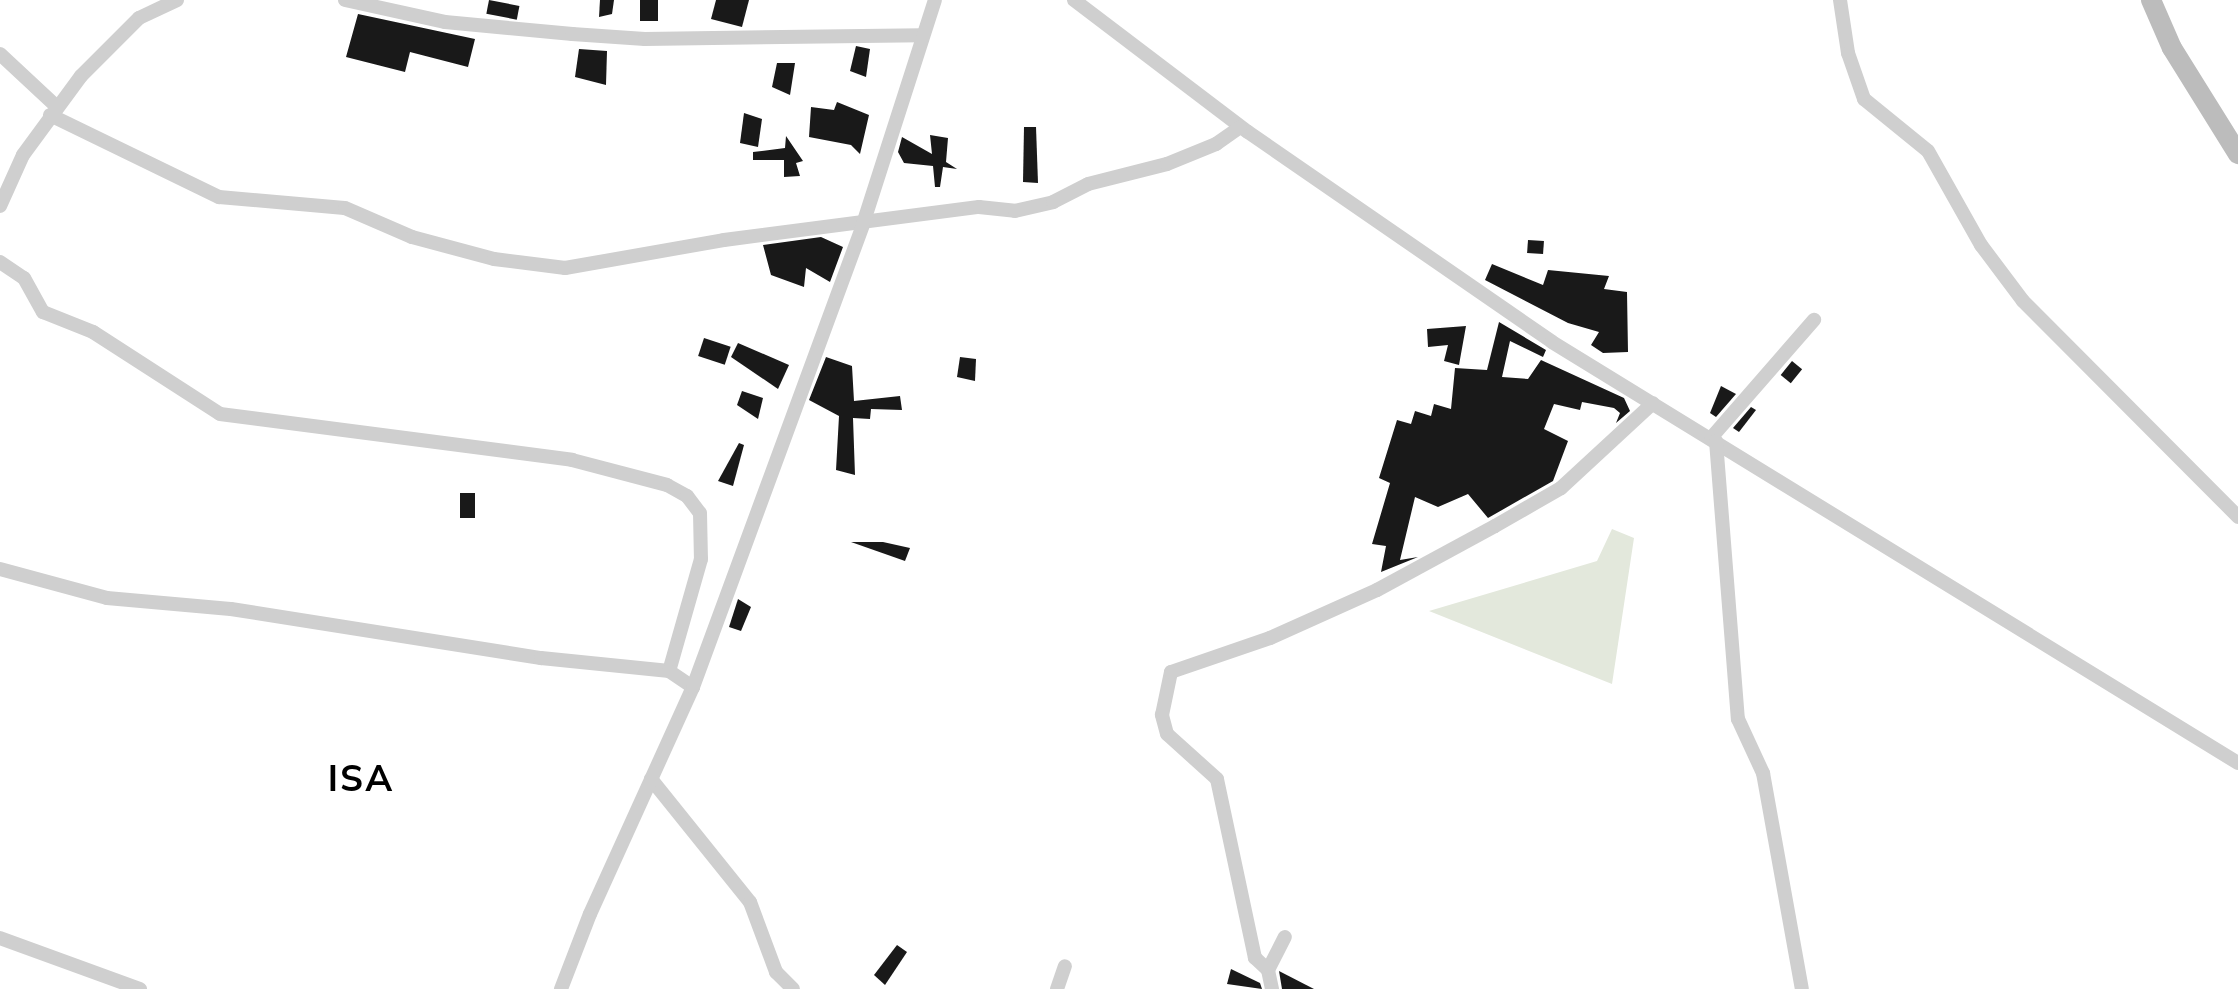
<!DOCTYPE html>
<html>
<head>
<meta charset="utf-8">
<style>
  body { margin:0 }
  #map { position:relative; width:2238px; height:989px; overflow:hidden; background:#fff; font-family:Mulish,sans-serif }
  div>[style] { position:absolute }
  .green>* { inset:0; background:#e3e8dc }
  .building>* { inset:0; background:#191919; transform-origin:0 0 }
  .street>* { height:14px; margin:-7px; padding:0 7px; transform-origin:7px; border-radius:7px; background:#cfcfcf }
  .secondary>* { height:20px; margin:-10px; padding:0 10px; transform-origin:10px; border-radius:10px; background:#bcbcbc }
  span { translate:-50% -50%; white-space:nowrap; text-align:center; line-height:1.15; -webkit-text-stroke:8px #fff; paint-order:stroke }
  .district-label { font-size:36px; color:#000; font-weight:700; letter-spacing:2px }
</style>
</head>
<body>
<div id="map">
  <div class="green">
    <i style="clip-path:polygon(1612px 529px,1634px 538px,1612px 684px,1429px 611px,1597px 561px)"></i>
  </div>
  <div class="building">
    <i style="left:489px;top:0;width:31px;height:14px;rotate:11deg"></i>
    <i style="clip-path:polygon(600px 0,614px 0,612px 14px,599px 17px)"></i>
    <i style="left:640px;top:0;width:18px;height:21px"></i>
    <i style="clip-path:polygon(716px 0,749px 0,742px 27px,711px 19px)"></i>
    <i style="clip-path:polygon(358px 14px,475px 39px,468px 67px,410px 52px,405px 72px,346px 57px)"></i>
    <i style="clip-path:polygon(856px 46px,870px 49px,866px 77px,850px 71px)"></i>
    <i style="clip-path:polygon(579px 49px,607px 51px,606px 85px,575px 77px)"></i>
    <i style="clip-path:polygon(777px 63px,795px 63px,790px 95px,772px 87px)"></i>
    <i style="clip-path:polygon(837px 102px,869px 115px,860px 154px,851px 145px,809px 137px,811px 107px,834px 110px)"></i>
    <i style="clip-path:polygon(744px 113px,762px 119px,758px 147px,740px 143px)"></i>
    <i style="clip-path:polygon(1024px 127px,1036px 127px,1038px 183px,1023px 182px)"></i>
    <i style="clip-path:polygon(930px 135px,948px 138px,946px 162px,957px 169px,943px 167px,940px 187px,935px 187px,933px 166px,904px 163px,898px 152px,902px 137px,932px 154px)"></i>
    <i style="clip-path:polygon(786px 136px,803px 161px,796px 163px,800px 176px,784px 177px,784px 160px,753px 160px,753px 152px,785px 148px)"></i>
    <i style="clip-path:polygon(821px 237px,843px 247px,830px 282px,806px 268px,804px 287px,771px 275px,763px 245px)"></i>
    <i style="left:1528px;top:240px;width:16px;height:13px;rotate:4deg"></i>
    <i style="clip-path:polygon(1492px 264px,1543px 285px,1548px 270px,1609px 276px,1604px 289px,1627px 292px,1628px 352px,1603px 353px,1591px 345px,1599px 332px,1568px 323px,1485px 280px)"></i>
    <i style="clip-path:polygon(1499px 322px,1546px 350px,1543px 357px,1510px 341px,1502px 377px,1528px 379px,1541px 360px,1624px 398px,1630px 411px,1616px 423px,1620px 413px,1614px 408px,1582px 402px,1580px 410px,1554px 404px,1544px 429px,1568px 441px,1553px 481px,1488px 518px,1468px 494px,1438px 507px,1415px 497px,1400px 560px,1418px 557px,1381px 572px,1386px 546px,1372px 544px,1390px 483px,1379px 478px,1397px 420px,1411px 424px,1415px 411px,1431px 416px,1434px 404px,1451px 409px,1455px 368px,1487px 370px)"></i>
    <i style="clip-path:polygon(1466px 326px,1459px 365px,1444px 361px,1448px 345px,1428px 347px,1427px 329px)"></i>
    <i style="left:704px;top:338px;width:28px;height:19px;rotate:18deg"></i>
    <i style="clip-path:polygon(738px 343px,789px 365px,778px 389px,731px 357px)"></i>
    <i style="clip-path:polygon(826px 357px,852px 366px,854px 401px,900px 396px,902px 410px,871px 409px,870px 419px,853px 418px,855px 475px,836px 470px,839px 416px,809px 400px)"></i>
    <i style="clip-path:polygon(960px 357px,976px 359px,975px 381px,957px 377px)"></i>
    <i style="left:1792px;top:361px;width:13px;height:18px;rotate:39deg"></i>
    <i style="clip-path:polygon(1721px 386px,1736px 394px,1716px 417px,1710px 413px)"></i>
    <i style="clip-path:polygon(742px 391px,763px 398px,758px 419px,737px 405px)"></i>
    <i style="clip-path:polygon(1751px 407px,1756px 410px,1739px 432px,1733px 428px)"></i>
    <i style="clip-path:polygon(739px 443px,744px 445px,733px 486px,718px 481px)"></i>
    <i style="left:460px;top:493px;width:15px;height:25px"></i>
    <i style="clip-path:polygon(851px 542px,883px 542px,910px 548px,905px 561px)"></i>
    <i style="clip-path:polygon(738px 599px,751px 607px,741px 631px,729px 627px)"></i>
    <i style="clip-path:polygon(897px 945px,907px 952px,885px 985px,874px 975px)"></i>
    <i style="clip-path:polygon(1231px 969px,1260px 983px,1262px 989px,1227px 984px)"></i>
    <i style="clip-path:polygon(1279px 971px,1314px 989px,1282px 989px)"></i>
  </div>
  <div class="street">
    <i style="left:345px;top:0;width:102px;rotate:12.4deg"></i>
    <i style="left:445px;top:22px;width:128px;rotate:5.4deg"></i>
    <i style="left:572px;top:34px;width:73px;rotate:3.9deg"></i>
    <i style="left:645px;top:39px;width:277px;rotate:-0.8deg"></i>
    <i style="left:1074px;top:0;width:218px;rotate:37.2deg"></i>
    <i style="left:1248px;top:132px;width:369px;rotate:34.6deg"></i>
    <i style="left:1552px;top:342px;width:805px;rotate:31.54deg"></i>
    <i style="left:1840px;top:0;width:54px;rotate:81.4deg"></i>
    <i style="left:1848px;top:53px;width:49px;rotate:70.8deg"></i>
    <i style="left:1864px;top:99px;width:82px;rotate:39.1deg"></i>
    <i style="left:1928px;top:151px;width:108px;rotate:60.6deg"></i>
    <i style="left:1981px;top:245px;width:70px;rotate:53.1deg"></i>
    <i style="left:2023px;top:301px;width:305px;rotate:45.1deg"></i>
    <i style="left:0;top:54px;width:78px;rotate:42.9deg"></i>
    <i style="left:50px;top:115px;width:188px;rotate:25.9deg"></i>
    <i style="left:219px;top:197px;width:126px;rotate:5deg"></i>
    <i style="left:345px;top:208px;width:73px;rotate:23.4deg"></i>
    <i style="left:412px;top:237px;width:85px;rotate:15deg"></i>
    <i style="left:494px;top:259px;width:72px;rotate:7.2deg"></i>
    <i style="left:565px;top:268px;width:161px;rotate:-10deg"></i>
    <i style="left:724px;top:240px;width:257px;rotate:-7.4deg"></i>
    <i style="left:979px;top:207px;width:36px;rotate:6deg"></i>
    <i style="left:1015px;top:211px;width:39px;rotate:-13deg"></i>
    <i style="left:1053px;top:202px;width:39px;rotate:-27deg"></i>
    <i style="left:1088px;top:184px;width:81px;rotate:-14.2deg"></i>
    <i style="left:1167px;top:164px;width:53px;rotate:-22.2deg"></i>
    <i style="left:1216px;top:144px;width:29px;rotate:-35deg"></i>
    <i style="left:0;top:206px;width:56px;rotate:-65.7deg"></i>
    <i style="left:23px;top:155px;width:98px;rotate:-53.7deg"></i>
    <i style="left:81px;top:76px;width:82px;rotate:-45deg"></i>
    <i style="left:139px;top:18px;width:42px;rotate:-25.3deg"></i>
    <i style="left:0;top:262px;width:29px;rotate:34deg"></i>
    <i style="left:24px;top:278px;width:39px;rotate:61deg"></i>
    <i style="left:43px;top:312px;width:54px;rotate:21.8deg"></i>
    <i style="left:93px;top:332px;width:151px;rotate:32.8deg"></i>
    <i style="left:220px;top:414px;width:355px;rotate:7.4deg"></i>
    <i style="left:572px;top:460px;width:98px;rotate:14.7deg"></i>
    <i style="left:667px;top:485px;width:23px;rotate:29deg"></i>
    <i style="left:687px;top:496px;width:21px;rotate:53deg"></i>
    <i style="left:700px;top:513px;width:46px;rotate:88.8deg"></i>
    <i style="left:701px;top:559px;width:116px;rotate:105.9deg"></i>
    <i style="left:1711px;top:438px;width:157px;rotate:-48.9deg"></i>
    <i style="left:1716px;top:441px;width:279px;rotate:85.5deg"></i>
    <i style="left:1738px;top:719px;width:60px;rotate:65.2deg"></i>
    <i style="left:1763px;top:773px;width:219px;rotate:79.8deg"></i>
    <i style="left:0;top:569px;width:111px;rotate:15.2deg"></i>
    <i style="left:107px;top:598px;width:124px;rotate:5.1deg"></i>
    <i style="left:231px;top:609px;width:314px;rotate:9deg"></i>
    <i style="left:541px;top:658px;width:129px;rotate:5.8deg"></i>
    <i style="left:669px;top:671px;width:29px;rotate:34deg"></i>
    <i style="left:651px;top:779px;width:158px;rotate:51.2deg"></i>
    <i style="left:750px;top:902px;width:75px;rotate:69.6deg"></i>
    <i style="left:776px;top:972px;width:24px;rotate:45deg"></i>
    <i style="left:0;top:938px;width:149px;rotate:20deg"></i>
    <i style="left:1268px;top:970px;width:18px;rotate:-137deg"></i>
    <i style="left:1255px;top:958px;width:183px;rotate:-102deg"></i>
    <i style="left:1217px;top:779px;width:67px;rotate:-138deg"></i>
    <i style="left:1167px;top:734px;width:20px;rotate:-105deg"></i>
    <i style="left:1162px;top:715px;width:44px;rotate:-78.2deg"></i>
    <i style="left:1171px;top:672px;width:105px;rotate:-19deg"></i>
    <i style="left:1270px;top:638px;width:117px;rotate:-24.2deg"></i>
    <i style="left:1377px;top:590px;width:134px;rotate:-28.5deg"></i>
    <i style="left:1495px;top:526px;width:76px;rotate:-29.9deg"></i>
    <i style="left:1561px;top:488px;width:125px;rotate:-42.7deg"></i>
    <i style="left:561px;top:989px;width:80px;rotate:-68.9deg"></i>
    <i style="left:590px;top:914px;width:249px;rotate:-65.6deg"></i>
    <i style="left:693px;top:687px;width:493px;rotate:-69.8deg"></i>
    <i style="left:863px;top:224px;width:235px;rotate:-72.2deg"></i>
    <i style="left:1057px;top:989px;width:24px;rotate:-71deg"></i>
    <i style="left:1272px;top:989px;width:19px;rotate:-102deg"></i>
    <i style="left:1268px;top:970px;width:37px;rotate:-63deg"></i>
  </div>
  <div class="secondary">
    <i style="left:2151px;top:0;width:52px;rotate:66.4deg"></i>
    <i style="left:2172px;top:48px;width:125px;rotate:58.1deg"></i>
  </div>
  <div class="district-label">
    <span style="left:361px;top:778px">ISA</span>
  </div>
</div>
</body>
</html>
